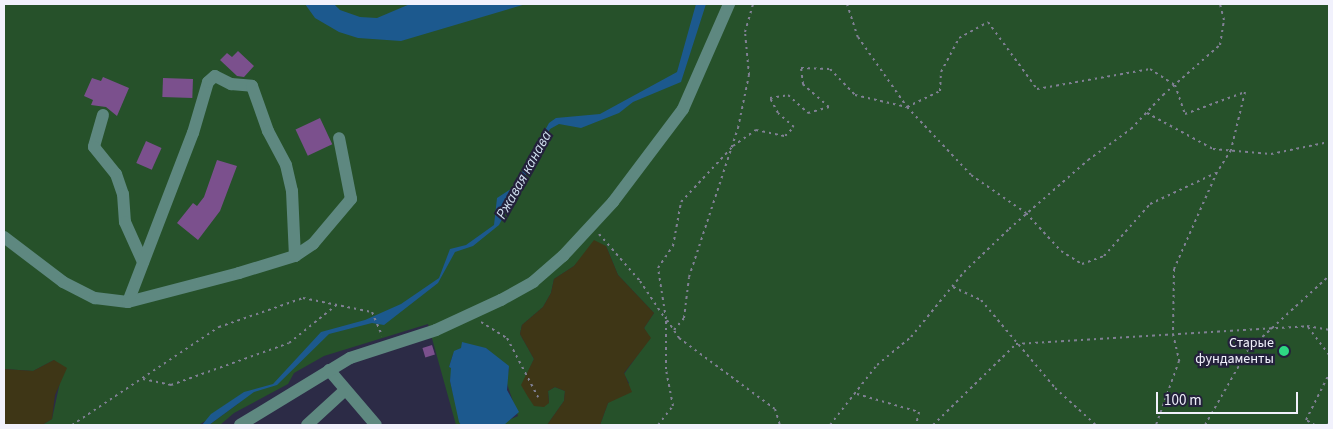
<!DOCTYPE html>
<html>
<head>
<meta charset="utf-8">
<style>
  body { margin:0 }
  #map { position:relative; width:1333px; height:429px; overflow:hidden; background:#2c2b46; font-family:"Source Sans 3",sans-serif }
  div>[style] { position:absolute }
  .green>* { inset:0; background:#26512a }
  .sand>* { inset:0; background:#3e3616 }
  .water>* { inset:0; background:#1c598e }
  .building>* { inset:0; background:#7b508d; transform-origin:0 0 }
  .path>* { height:2px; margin-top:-1px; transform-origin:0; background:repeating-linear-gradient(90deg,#808094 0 2.5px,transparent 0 6.5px) }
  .minor>* { height:12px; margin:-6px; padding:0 6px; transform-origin:6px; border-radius:6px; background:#5e8880 }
  .dots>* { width:14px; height:14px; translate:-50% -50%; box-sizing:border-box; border:2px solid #23213b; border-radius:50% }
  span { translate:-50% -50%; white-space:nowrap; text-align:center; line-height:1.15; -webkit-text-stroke:4.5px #23213b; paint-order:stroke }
  .poi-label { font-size:14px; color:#f1f1fc }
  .right { translate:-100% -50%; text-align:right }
  .water-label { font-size:15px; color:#d0dfef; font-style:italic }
  .frame { position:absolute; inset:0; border:5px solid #f1f1fc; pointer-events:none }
  .scale { position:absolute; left:1156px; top:392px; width:142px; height:22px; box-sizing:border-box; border:2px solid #f1f1fc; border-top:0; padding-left:6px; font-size:15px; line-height:18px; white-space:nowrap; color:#f1f1fc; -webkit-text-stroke:4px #23213b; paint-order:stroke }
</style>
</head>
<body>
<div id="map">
  <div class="green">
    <i style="clip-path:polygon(4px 4px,1329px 4px,1329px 425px,600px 425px,608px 403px,629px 383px,624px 374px,650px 338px,644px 328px,654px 313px,618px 275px,606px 246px,582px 257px,574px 266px,554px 279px,551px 293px,543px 307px,522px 325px,520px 334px,534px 359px,528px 372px,549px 403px,548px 391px,555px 387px,565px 391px,564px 401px,547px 425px,504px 425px,504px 422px,518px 416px,506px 381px,509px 369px,486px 348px,461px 348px,453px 354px,449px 367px,452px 368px,450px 381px,461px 425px,456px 425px,428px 324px,324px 356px,294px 373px,288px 384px,234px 413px,220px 425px,209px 425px,239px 403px,198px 425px,42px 425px,52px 419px,60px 382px,54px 360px,33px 371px,4px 369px)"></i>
  </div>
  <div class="sand">
    <i style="clip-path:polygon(594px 240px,606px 246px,618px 275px,654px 313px,644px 328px,651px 338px,624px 373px,632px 392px,608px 403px,600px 425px,547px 425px,564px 401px,565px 391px,555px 387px,548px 391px,549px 403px,544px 407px,534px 406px,528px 397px,521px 385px,534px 359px,520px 334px,522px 325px,543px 307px,551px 293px,554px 279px,574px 266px)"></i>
    <i style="clip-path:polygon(54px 360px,67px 368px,55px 395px,52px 419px,42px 425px,4px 425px,4px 369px,33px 371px)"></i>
  </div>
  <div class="water">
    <i style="clip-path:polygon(305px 4px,334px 4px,340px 10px,360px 17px,377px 18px,410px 4px,526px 4px,401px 41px,358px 38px,339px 32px,315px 18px)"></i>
    <i style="clip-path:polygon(696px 4px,706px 4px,681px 82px,633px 102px,619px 113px,581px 128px,559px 124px,550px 129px,499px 225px,473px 246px,455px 252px,438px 283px,384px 325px,372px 323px,329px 334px,277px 385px,254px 392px,209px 425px,202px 425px,211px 414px,244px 392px,273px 384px,321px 332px,365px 320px,401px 304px,439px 278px,450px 249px,466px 245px,494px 225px,497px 198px,514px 187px,549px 123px,556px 118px,600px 114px,677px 72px)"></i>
    <i style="clip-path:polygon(462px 342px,486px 348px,509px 366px,507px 390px,519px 412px,504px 425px,461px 425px,459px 422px,450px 381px,451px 368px,449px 367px,454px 351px,461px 348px)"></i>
  </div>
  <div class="building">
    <i style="clip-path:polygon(238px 51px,254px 66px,244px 77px,237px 76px,220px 60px,227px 53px,232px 57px)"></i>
    <i style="clip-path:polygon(103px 77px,129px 88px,117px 116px,106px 107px,91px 105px,93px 100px,84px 96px,92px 78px,101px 81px)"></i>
    <i style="left:163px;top:78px;width:30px;height:19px;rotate:2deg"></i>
    <i style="left:320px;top:118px;width:29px;height:27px;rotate:65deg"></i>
    <i style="left:146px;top:141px;width:17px;height:24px;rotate:24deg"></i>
    <i style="clip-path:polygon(217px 160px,237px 166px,220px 211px,198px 240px,177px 223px,193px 203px,197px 206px,204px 197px)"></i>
    <i style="left:432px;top:345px;width:10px;height:10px;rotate:73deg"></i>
  </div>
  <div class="path">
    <i style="left:847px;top:4px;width:35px;rotate:72deg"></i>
    <i style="left:858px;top:37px;width:85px;rotate:55deg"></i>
    <i style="left:907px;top:107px;width:93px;rotate:46.7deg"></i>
    <i style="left:971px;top:175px;width:67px;rotate:34.6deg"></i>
    <i style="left:1026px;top:213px;width:52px;rotate:47.4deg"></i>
    <i style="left:1061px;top:251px;width:25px;rotate:32deg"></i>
    <i style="left:1082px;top:264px;width:23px;rotate:-20deg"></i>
    <i style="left:1104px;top:256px;width:69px;rotate:-48.5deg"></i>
    <i style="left:1150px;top:204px;width:73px;rotate:-25.2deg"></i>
    <i style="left:1147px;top:113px;width:75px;rotate:28.6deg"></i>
    <i style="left:1213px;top:149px;width:58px;rotate:4.9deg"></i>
    <i style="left:1271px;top:154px;width:59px;rotate:-11.7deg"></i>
    <i style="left:599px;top:234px;width:62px;rotate:48.9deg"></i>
    <i style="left:640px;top:281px;width:43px;rotate:56.3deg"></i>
    <i style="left:953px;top:287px;width:31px;rotate:25deg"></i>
    <i style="left:981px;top:300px;width:115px;rotate:49.9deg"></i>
    <i style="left:1055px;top:388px;width:55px;rotate:42.1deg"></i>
    <i style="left:667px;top:320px;width:22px;rotate:56deg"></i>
    <i style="left:679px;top:338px;width:119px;rotate:36.5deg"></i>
    <i style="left:775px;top:409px;width:17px;rotate:73deg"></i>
    <i style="left:481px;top:322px;width:31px;rotate:32deg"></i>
    <i style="left:507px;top:338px;width:67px;rotate:62.3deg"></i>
    <i style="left:1308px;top:327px;width:35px;rotate:53deg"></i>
    <i style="left:674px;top:330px;width:16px;rotate:-50deg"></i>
    <i style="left:684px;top:318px;width:41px;rotate:-83deg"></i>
    <i style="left:689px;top:277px;width:157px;rotate:-71.8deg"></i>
    <i style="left:738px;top:128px;width:54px;rotate:-78.3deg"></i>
    <i style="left:749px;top:75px;width:43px;rotate:-95.3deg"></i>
    <i style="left:745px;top:32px;width:29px;rotate:-74deg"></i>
    <i style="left:143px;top:379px;width:29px;rotate:12deg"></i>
    <i style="left:171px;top:385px;width:125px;rotate:-19.6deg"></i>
    <i style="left:289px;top:343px;width:64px;rotate:-38.7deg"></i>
    <i style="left:857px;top:394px;width:65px;rotate:16.2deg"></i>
    <i style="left:919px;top:412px;width:13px;rotate:103deg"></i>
    <i style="left:72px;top:425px;width:177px;rotate:-33.7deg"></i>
    <i style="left:219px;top:327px;width:89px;rotate:-19deg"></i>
    <i style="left:303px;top:298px;width:70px;rotate:11.5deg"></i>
    <i style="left:372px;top:312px;width:26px;rotate:67deg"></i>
    <i style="left:658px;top:425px;width:24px;rotate:-52deg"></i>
    <i style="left:673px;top:406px;width:38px;rotate:-101deg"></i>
    <i style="left:666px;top:369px;width:50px;rotate:-90deg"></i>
    <i style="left:666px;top:319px;width:52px;rotate:-98.9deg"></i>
    <i style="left:658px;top:268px;width:27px;rotate:-56deg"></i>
    <i style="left:673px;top:246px;width:45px;rotate:-79.7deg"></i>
    <i style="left:681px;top:202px;width:76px;rotate:-47.1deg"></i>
    <i style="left:733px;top:146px;width:28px;rotate:-35deg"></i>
    <i style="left:756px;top:130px;width:30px;rotate:12deg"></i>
    <i style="left:785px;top:136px;width:13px;rotate:-45deg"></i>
    <i style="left:794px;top:127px;width:21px;rotate:-139deg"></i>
    <i style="left:778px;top:113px;width:17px;rotate:-118deg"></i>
    <i style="left:770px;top:98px;width:18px;rotate:-9deg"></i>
    <i style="left:788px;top:95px;width:27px;rotate:42deg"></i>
    <i style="left:808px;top:113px;width:22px;rotate:-16deg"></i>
    <i style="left:829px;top:107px;width:35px;rotate:-139deg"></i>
    <i style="left:803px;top:84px;width:16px;rotate:-97deg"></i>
    <i style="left:801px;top:68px;width:29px;rotate:2deg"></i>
    <i style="left:830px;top:69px;width:36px;rotate:46deg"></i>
    <i style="left:855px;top:95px;width:53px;rotate:13deg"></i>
    <i style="left:907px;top:107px;width:37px;rotate:-26deg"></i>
    <i style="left:940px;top:91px;width:19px;rotate:-87deg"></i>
    <i style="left:941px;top:72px;width:38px;rotate:-62deg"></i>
    <i style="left:959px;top:38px;width:33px;rotate:-29deg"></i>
    <i style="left:988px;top:22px;width:83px;rotate:53.8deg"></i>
    <i style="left:1037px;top:89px;width:115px;rotate:-10deg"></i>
    <i style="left:1150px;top:69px;width:30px;rotate:33deg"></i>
    <i style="left:1175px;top:85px;width:31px;rotate:71deg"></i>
    <i style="left:1185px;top:114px;width:64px;rotate:-20.1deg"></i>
    <i style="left:1245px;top:92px;width:60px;rotate:103.6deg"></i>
    <i style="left:1231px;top:150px;width:26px;rotate:122deg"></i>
    <i style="left:1217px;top:172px;width:106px;rotate:113.9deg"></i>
    <i style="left:1174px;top:269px;width:65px;rotate:90.9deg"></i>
    <i style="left:1173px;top:334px;width:28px;rotate:77deg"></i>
    <i style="left:1179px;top:361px;width:68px;rotate:109.8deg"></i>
    <i style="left:830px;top:425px;width:76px;rotate:-51.9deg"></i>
    <i style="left:877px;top:365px;width:44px;rotate:-39.5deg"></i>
    <i style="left:911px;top:337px;width:84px;rotate:-50.8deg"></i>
    <i style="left:964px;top:272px;width:62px;rotate:-43.7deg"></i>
    <i style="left:1009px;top:229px;width:105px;rotate:-41.1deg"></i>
    <i style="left:1088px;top:160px;width:53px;rotate:-35.8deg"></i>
    <i style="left:1131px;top:129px;width:47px;rotate:-46.7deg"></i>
    <i style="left:1163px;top:95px;width:76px;rotate:-41.3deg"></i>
    <i style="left:1220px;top:45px;width:25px;rotate:-81deg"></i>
    <i style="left:1224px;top:20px;width:16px;rotate:-104deg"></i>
    <i style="left:933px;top:425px;width:116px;rotate:-44.3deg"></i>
    <i style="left:1016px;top:344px;width:292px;rotate:-3.5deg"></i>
    <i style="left:1307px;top:326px;width:22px;rotate:10deg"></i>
    <i style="left:1205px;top:425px;width:86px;rotate:-60.2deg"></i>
    <i style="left:1248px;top:350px;width:110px;rotate:-42.4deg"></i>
    <i style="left:1315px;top:425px;width:10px;rotate:-151deg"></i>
    <i style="left:1306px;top:420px;width:51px;rotate:-63.4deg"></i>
    <i style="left:1327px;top:425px;width:2px;rotate:-27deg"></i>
  </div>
  <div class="minor">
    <i style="left:103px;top:115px;width:33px;rotate:106deg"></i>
    <i style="left:94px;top:147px;width:35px;rotate:51deg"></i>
    <i style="left:116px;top:174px;width:21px;rotate:71deg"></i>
    <i style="left:123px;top:194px;width:28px;rotate:86deg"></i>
    <i style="left:125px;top:222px;width:44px;rotate:65.8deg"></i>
    <i style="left:4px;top:237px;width:74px;rotate:37.3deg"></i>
    <i style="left:63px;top:282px;width:36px;rotate:27deg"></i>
    <i style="left:95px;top:298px;width:33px;rotate:7deg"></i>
    <i style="left:128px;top:302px;width:115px;rotate:-14.6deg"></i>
    <i style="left:239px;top:273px;width:59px;rotate:-16.9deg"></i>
    <i style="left:295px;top:256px;width:22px;rotate:-34deg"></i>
    <i style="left:313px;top:244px;width:59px;rotate:-49.8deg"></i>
    <i style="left:351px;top:199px;width:62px;rotate:-101.1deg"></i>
    <i style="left:128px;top:302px;width:181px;rotate:-69deg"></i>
    <i style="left:193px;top:133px;width:53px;rotate:-73.6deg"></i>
    <i style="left:208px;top:82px;width:9px;rotate:-41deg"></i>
    <i style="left:215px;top:76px;width:18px;rotate:27deg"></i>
    <i style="left:231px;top:84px;width:21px;rotate:5deg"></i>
    <i style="left:252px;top:86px;width:48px;rotate:70.4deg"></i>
    <i style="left:268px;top:131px;width:38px;rotate:62deg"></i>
    <i style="left:286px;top:165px;width:27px;rotate:77deg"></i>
    <i style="left:292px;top:191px;width:65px;rotate:87.4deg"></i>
    <i style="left:329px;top:370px;width:72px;rotate:49.5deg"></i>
    <i style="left:240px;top:425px;width:129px;rotate:-31.3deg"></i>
    <i style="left:350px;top:358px;width:90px;rotate:-18deg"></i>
    <i style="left:436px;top:330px;width:72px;rotate:-24.8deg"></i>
    <i style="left:501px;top:300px;width:37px;rotate:-29deg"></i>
    <i style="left:533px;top:282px;width:40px;rotate:-41deg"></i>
    <i style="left:563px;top:256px;width:74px;rotate:-47.2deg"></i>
    <i style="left:613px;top:202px;width:116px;rotate:-53deg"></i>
    <i style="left:683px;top:109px;width:115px;rotate:-66.3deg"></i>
    <i style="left:307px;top:425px;width:52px;rotate:-42.6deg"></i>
  </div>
  <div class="dots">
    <i style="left:1284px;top:351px;background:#2ed883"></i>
  </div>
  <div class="poi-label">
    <span class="right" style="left:1274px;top:351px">Старые<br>фундаменты</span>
  </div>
  <div class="water-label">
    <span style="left:524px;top:175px;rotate:-61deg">Ржавая канава</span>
  </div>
  <div class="frame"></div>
  <div class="scale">100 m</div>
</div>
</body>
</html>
